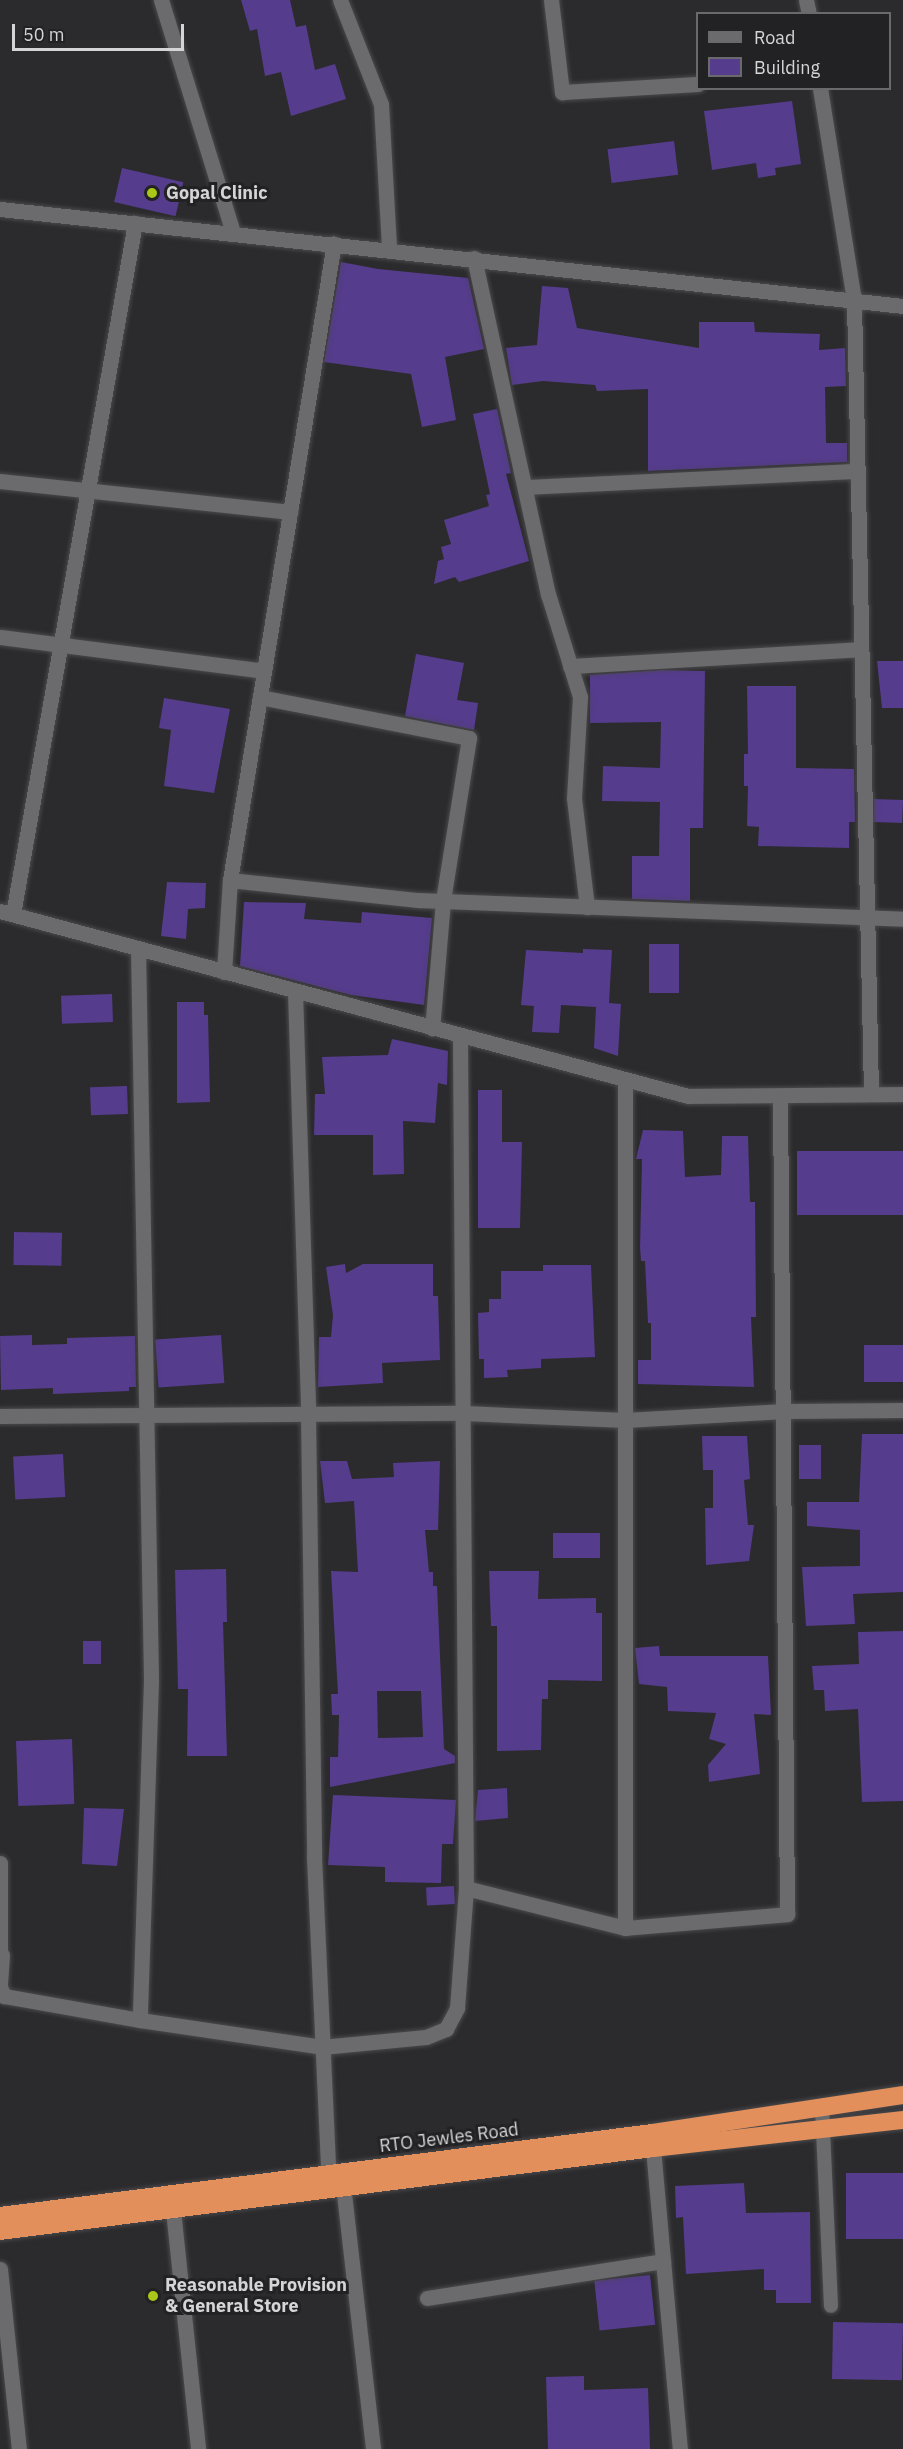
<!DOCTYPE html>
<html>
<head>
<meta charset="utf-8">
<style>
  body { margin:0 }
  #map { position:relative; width:903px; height:2449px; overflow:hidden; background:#2b2b2d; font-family:"IBM Plex Sans",sans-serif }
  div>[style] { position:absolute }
  .building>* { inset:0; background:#553c8c; transform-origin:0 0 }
  .roads { filter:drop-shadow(0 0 2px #4a494c) drop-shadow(0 0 2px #4a494c) }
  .lane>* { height:14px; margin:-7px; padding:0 7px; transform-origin:7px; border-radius:7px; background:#6b6b6d }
  .street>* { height:15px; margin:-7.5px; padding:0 7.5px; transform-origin:7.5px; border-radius:7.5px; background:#6b6b6d }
  .highway>* { height:18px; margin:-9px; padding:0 9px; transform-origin:9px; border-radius:9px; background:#e28f5c }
  .dots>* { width:16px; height:16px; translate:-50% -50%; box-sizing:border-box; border:3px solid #222123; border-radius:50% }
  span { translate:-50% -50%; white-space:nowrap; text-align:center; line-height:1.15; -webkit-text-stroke:6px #222123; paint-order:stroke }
  .poi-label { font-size:18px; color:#d5d5d7; font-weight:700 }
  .left { translate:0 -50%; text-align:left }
  .street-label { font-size:18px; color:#d5d5d7 }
  .legend { position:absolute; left:696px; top:12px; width:195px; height:78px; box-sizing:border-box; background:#222123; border:2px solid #6a696b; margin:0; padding:8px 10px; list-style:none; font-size:18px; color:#d5d5d7 }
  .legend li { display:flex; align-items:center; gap:12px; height:30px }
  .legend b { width:30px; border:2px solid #6a696b }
  .scale { position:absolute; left:12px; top:24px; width:172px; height:27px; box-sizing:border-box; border:3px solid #d5d5d7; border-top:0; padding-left:8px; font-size:18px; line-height:21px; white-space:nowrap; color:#d5d5d7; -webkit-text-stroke:4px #222123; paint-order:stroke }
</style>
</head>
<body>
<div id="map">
  <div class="building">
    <i style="clip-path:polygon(241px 0,290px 0,296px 27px,306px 25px,315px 70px,335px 64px,346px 99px,291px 116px,281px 72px,265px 76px,257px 29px,250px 31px)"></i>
    <i style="clip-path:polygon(792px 101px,801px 164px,775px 168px,776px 175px,758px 178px,756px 163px,712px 170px,704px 111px)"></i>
    <i style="left:674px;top:141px;width:34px;height:67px;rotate:83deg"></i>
    <i style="left:122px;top:168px;width:63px;height:35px;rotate:13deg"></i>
    <i style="clip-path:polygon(341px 262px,378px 269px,468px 278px,484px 349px,445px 357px,456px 420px,422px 427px,411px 374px,324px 362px)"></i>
    <i style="clip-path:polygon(542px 286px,568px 288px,577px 328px,699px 348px,699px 322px,754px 322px,755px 332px,820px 334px,819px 350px,845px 348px,846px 386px,825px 387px,826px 443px,847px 443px,847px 462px,648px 471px,648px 389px,597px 391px,595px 385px,543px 381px,512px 385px,506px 348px,537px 345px)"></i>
    <i style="clip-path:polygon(497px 409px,511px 473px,506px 474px,529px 561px,459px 582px,455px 577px,434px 584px,438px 561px,444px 559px,441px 547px,451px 544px,444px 520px,489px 506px,486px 495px,490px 494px,473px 414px)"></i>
    <i style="clip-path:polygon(416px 654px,464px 663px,457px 700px,478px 703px,474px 730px,405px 716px)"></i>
    <i style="clip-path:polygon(877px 661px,903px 661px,903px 708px,882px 708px)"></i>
    <i style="clip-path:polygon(661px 670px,705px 671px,703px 828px,690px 828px,690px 901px,632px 899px,632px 856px,659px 856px,660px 802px,602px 801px,603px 766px,660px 768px,661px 722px,590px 723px,590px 675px)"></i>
    <i style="clip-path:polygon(747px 686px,796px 686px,796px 768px,854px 769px,855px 822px,849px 822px,849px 848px,758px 846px,759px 827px,747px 826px,748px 786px,744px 786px,744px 754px,748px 754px)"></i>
    <i style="clip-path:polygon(164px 698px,230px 709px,214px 793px,164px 786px,171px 730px,159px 728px)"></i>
    <i style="left:874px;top:799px;width:29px;height:23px;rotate:2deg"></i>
    <i style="clip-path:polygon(167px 882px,206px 883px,205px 908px,188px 909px,186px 939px,161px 936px)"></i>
    <i style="clip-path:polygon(244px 902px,306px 903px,304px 919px,361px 923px,362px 912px,432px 918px,424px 1005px,351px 995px,240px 966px)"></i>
    <i style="left:649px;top:944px;width:30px;height:49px"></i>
    <i style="clip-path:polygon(583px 949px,612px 950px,609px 1003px,621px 1004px,618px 1056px,594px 1048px,596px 1007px,561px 1005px,559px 1033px,532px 1032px,534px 1006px,521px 1005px,526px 950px,583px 953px)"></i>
    <i style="left:112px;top:994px;width:28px;height:51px;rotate:88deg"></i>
    <i style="clip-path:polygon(177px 1002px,204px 1002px,204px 1015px,208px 1015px,210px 1102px,177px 1103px)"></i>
    <i style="clip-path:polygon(392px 1039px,448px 1051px,447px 1085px,438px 1083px,435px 1123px,403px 1121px,404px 1174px,373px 1175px,373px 1135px,314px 1135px,315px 1094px,325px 1094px,322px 1057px,388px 1055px)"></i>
    <i style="left:127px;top:1086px;width:28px;height:37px;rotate:88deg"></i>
    <i style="clip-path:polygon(478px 1090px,502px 1090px,502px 1142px,522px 1142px,520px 1228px,478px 1228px)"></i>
    <i style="clip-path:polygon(643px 1130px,683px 1131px,685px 1177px,721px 1175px,722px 1136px,748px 1136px,750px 1202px,755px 1202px,756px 1317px,751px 1317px,754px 1387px,638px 1384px,638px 1360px,651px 1360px,651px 1323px,648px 1323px,645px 1261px,641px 1261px,640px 1247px,642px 1159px,636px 1159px)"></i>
    <i style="left:903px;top:1151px;width:64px;height:106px;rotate:90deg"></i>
    <i style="left:14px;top:1232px;width:48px;height:33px;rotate:1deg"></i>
    <i style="clip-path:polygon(345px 1264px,346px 1273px,363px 1264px,433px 1264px,433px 1296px,438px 1296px,440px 1360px,382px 1363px,383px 1383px,318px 1387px,319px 1337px,331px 1337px,333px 1315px,326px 1267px)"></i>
    <i style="clip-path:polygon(543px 1265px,591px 1265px,595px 1357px,541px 1359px,541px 1368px,507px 1370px,508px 1377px,484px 1378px,484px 1359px,479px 1359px,478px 1313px,489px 1312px,489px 1299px,501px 1299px,501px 1271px,543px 1271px)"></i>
    <i style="clip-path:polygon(32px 1335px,32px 1345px,67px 1344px,67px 1338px,135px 1336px,136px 1387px,129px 1387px,129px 1391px,53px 1394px,53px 1388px,1px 1390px,0 1336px)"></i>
    <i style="left:221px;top:1335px;width:48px;height:66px;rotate:86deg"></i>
    <i style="left:864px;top:1345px;width:39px;height:37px"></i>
    <i style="clip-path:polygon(862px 1434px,903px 1434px,903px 1592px,853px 1594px,855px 1624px,806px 1626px,802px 1567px,860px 1566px,860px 1530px,807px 1526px,807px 1502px,859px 1502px)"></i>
    <i style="clip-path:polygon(702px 1436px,747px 1436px,750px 1479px,744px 1480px,748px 1525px,754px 1525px,749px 1561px,706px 1565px,705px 1508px,713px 1508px,713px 1470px,703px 1470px)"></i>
    <i style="left:799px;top:1445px;width:22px;height:34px"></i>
    <i style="left:63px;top:1454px;width:43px;height:50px;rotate:87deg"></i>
    <i style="clip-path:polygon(evenodd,320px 1461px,347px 1461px,352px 1479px,394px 1477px,393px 1463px,440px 1461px,438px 1530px,425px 1530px,429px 1572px,433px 1572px,433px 1586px,437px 1586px,444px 1749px,455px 1756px,455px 1763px,330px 1787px,330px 1757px,338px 1757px,339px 1715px,332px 1715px,331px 1694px,338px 1694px,331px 1571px,358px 1572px,354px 1501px,325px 1503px,320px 1461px,377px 1691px,421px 1691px,423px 1737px,378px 1738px,377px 1691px)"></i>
    <i style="left:600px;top:1533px;width:25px;height:47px;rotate:90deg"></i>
    <i style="clip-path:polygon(226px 1569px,227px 1622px,223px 1622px,227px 1756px,187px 1756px,188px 1689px,178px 1689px,175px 1570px)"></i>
    <i style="clip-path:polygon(489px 1571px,539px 1571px,538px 1599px,596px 1598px,596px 1613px,602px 1613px,602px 1681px,548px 1680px,548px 1699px,542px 1699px,541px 1750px,497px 1751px,497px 1626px,491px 1626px)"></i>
    <i style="clip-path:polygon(903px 1631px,903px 1801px,862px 1802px,858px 1709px,825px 1711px,824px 1690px,814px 1690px,812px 1666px,859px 1664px,858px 1632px)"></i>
    <i style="left:83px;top:1641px;width:18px;height:23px"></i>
    <i style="clip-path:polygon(659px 1646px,660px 1656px,768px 1656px,771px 1715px,754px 1714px,760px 1774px,709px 1782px,708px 1765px,726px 1744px,709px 1739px,716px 1713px,668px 1711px,667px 1687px,639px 1684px,635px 1648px)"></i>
    <i style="left:72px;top:1739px;width:65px;height:56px;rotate:88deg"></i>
    <i style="clip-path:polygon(507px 1788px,508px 1818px,475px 1821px,478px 1790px)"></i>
    <i style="clip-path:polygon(333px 1795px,456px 1800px,453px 1844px,442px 1844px,441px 1883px,385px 1882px,385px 1867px,328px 1865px)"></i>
    <i style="clip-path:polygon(84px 1808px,124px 1809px,117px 1866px,82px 1864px)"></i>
    <i style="left:454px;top:1886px;width:18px;height:28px;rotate:87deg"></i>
    <i style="left:903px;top:2173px;width:66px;height:57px;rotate:90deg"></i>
    <i style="clip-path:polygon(744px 2183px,746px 2213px,810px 2212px,811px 2303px,776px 2303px,776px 2290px,764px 2290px,764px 2269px,686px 2274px,683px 2217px,676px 2218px,675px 2186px)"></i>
    <i style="left:650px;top:2275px;width:50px;height:56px;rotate:84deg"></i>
    <i style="left:833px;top:2322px;width:70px;height:57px;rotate:1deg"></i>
    <i style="clip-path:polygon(584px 2376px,584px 2390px,648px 2388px,650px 2449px,548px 2449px,546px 2377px)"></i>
  </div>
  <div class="roads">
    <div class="lane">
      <i style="left:822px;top:2108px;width:198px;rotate:87.4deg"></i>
    </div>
    <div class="street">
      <i style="left:161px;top:0;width:244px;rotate:72.8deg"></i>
      <i style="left:340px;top:0;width:112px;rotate:68.5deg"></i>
      <i style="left:381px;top:104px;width:145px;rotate:86.8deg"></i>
      <i style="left:551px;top:0;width:93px;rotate:83.2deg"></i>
      <i style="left:562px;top:92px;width:136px;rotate:-3.4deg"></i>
      <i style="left:806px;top:0;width:14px;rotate:78deg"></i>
      <i style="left:820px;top:88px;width:216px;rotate:80.9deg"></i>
      <i style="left:854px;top:301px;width:793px;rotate:88.77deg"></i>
      <i style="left:0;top:209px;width:908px;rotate:6.13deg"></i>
      <i style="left:474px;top:258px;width:344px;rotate:77.6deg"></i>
      <i style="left:548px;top:594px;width:108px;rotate:72.7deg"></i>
      <i style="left:580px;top:697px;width:101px;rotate:93.4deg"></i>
      <i style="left:574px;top:798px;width:110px;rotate:83.2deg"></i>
      <i style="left:0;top:481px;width:292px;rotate:6.1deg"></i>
      <i style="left:525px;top:487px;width:332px;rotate:-2.8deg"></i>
      <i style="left:0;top:637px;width:266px;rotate:7.3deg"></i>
      <i style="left:570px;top:666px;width:291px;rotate:-3.3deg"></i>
      <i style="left:260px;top:697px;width:213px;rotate:11.1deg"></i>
      <i style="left:469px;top:738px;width:165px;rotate:99.1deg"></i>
      <i style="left:443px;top:901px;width:128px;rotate:94.9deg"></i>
      <i style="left:230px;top:880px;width:645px;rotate:-80.73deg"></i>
      <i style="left:0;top:911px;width:712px;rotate:15.05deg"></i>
      <i style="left:688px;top:1096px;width:215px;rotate:-0.5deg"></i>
      <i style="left:13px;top:914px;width:702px;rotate:-79.99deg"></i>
      <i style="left:138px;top:948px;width:733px;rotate:88.98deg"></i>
      <i style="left:151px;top:1681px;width:339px;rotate:91.9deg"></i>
      <i style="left:140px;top:2020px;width:184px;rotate:8.4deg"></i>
      <i style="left:322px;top:2047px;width:104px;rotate:-5.5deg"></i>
      <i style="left:426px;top:2037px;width:22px;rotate:-22deg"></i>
      <i style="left:446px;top:2029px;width:24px;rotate:-62deg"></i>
      <i style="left:457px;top:2008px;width:120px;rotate:-85.7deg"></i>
      <i style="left:224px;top:972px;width:92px;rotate:-86.3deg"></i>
      <i style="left:230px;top:880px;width:189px;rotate:6.1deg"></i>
      <i style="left:418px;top:900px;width:485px;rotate:2.2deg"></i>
      <i style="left:295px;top:991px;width:423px;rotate:88.2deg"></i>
      <i style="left:308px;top:1414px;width:443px;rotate:89.2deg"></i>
      <i style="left:314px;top:1857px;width:328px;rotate:87.4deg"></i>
      <i style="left:460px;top:1037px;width:851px;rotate:89.6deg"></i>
      <i style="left:466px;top:1888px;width:164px;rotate:14.1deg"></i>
      <i style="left:625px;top:1079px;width:849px;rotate:90deg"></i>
      <i style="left:625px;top:1928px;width:163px;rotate:-4.9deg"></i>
      <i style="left:787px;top:1914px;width:817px;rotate:-90.49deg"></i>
      <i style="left:0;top:1416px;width:464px;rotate:-0.4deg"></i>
      <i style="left:464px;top:1413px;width:161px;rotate:2.5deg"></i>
      <i style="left:625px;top:1420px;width:160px;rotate:-3.2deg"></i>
      <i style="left:785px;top:1411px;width:118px;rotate:-0.5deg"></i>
      <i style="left:0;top:1863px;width:91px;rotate:90deg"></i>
      <i style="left:2px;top:1955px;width:32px;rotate:94deg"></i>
      <i style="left:0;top:1987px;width:10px;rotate:66deg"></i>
      <i style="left:4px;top:1996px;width:138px;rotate:10deg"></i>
      <i style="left:653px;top:2148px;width:302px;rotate:84.9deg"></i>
      <i style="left:342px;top:2176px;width:275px;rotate:83.5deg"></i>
      <i style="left:173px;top:2210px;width:240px;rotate:84deg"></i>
      <i style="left:0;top:2269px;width:181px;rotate:84deg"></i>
      <i style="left:427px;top:2298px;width:239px;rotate:-8.9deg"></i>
    </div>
    <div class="highway">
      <i style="left:0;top:2216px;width:657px;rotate:-7.25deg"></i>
      <i style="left:652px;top:2133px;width:254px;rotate:-8.6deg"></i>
      <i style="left:0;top:2231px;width:658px;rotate:-7.24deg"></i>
      <i style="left:653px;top:2148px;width:252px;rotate:-6.4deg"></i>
    </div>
  </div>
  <div class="dots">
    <i style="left:152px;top:193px;background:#aac719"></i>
    <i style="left:153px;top:2296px;background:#aac719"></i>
  </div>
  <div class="poi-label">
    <span class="left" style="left:166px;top:193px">Gopal Clinic</span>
    <span class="left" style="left:165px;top:2296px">Reasonable Provision<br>&amp; General Store</span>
  </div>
  <div class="street-label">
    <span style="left:449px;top:2138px;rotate:-7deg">RTO Jewles Road</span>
  </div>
  <ul class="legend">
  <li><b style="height:8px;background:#6b6b6d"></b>Road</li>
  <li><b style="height:16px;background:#553c8c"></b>Building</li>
  </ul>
  <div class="scale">50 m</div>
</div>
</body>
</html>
